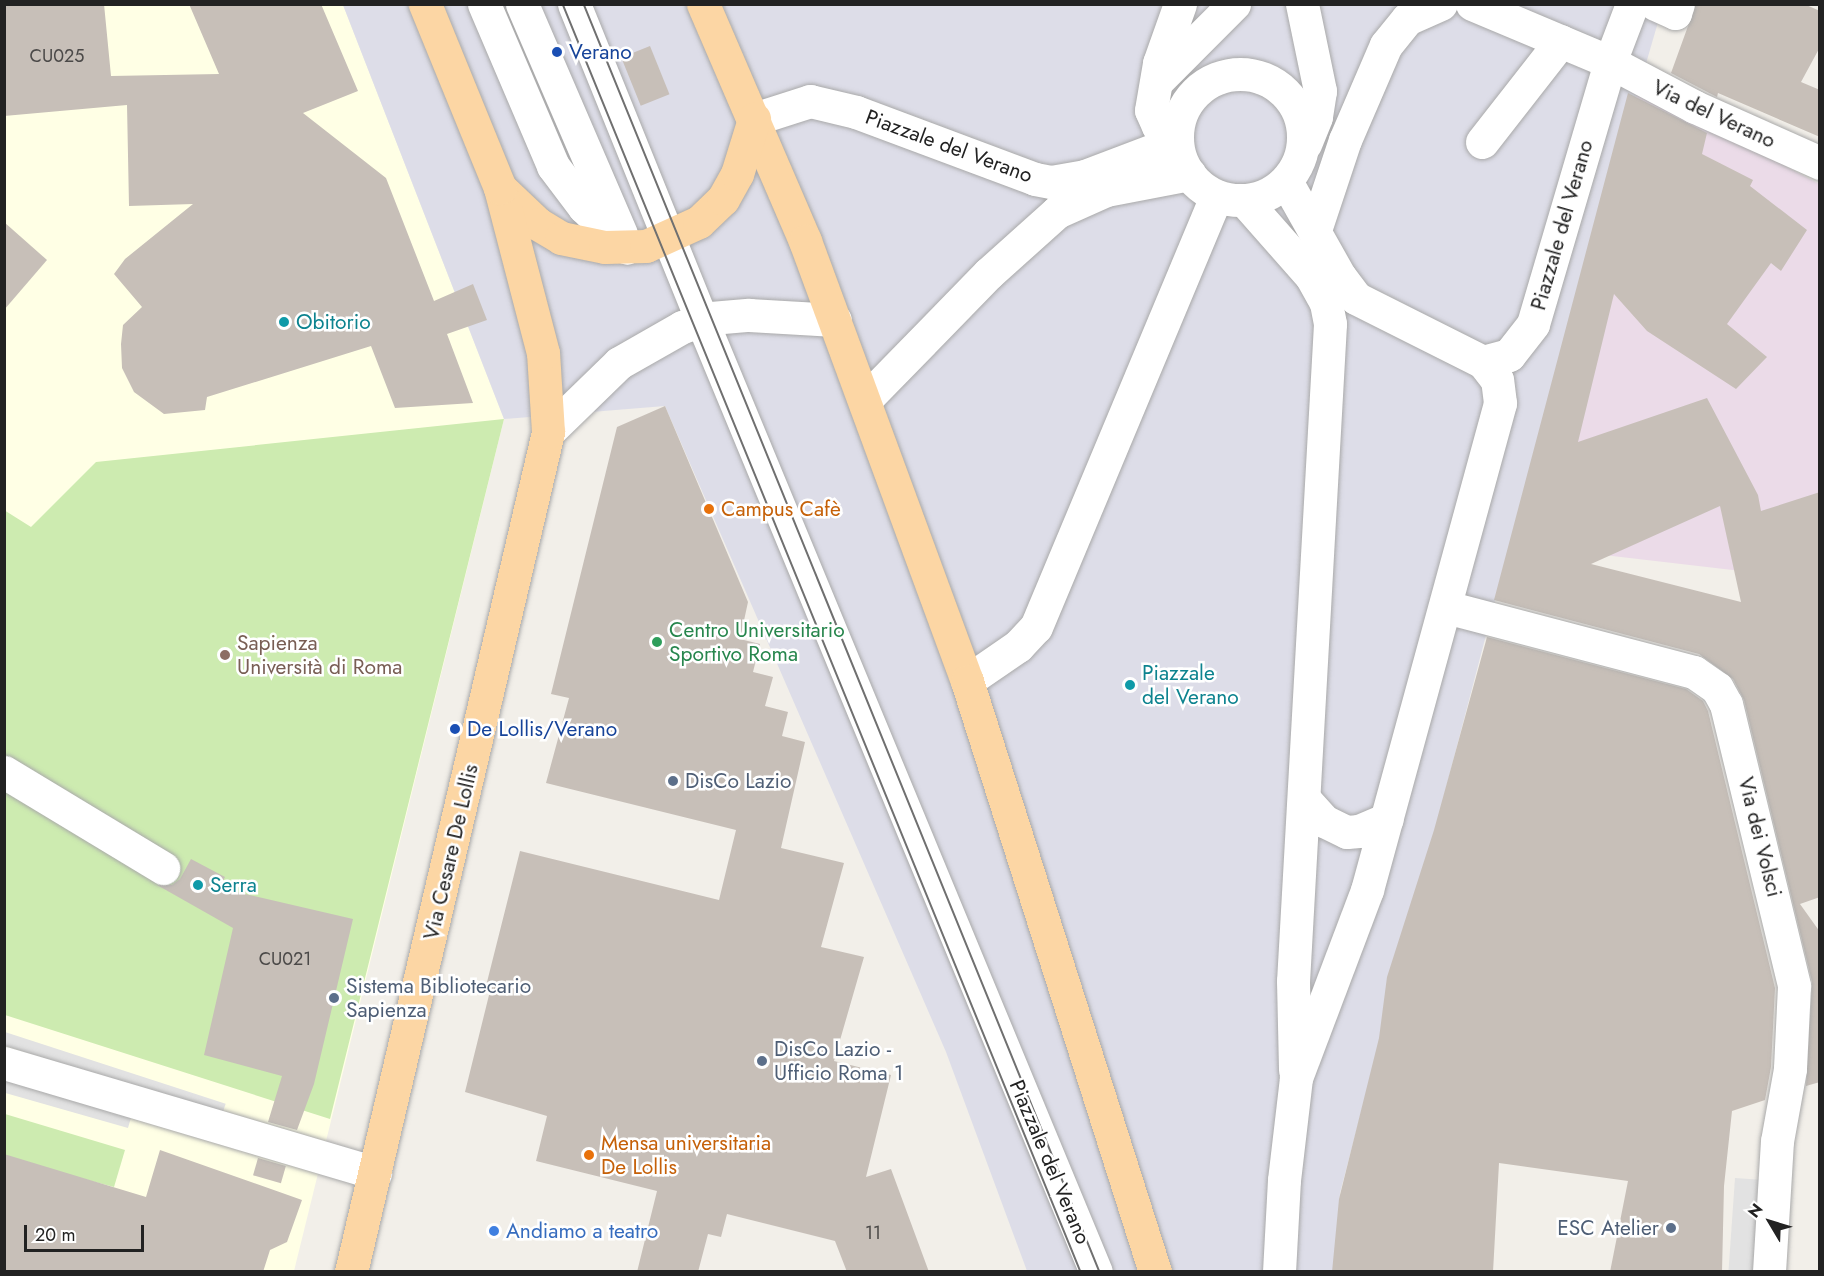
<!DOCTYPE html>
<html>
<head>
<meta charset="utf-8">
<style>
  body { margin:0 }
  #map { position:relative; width:1824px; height:1276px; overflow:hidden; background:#f2efe9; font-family:Jost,sans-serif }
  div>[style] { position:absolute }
  .industrial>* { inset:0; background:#ebdbe8 }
  .education>* { inset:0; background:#ffffe5 }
  .grass>* { inset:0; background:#cdebb0 }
  .parking>* { inset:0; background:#e2e2e2; transform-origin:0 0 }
  .plaza>* { inset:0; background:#dddde8 }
  .building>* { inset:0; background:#c7bfb8; transform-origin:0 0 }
  .roads { filter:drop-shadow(0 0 2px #a9a9a9) drop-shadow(0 0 2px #a9a9a9) }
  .minor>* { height:33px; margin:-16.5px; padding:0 16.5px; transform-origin:16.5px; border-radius:16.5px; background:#fff }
  .minor>.ring { margin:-16.5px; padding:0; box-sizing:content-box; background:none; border:33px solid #fff; border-radius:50% }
  .major>* { height:33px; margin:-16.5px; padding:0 16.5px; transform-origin:16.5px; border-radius:16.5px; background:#fcd6a4 }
  .tram>* { height:1.5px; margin:-0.75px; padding:0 0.75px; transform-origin:0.75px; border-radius:0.75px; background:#707070 }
  .dots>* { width:16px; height:16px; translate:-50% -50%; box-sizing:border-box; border:3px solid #fff; border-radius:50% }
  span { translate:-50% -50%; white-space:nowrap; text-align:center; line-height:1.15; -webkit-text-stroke:5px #fff; paint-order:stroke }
  .number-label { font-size:18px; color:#4b4948 }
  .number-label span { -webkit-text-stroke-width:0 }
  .transit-label { font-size:21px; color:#164399 }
  .left { translate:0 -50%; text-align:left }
  .street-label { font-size:21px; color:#222 }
  .culture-label { font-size:21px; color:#0d838f }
  .food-label { font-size:21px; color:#c56008 }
  .leisure-label { font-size:21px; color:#27864d }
  .education-label { font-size:21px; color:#785e54 }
  .service-label { font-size:21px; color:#4e5e75 }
  .right { translate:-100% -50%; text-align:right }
  .shop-label { font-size:21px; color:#366cbe }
  .frame { position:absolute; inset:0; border:6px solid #222; pointer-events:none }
  .north { position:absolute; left:1740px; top:1192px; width:60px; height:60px; -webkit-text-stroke:4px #fff; paint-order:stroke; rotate:308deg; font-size:16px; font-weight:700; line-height:24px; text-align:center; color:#222 }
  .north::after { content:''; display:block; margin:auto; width:21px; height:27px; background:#222; clip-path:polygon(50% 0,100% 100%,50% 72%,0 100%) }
  .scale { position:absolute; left:24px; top:1225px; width:120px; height:27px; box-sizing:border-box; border:3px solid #222; border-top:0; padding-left:8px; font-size:18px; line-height:21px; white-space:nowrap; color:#222; -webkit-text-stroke:4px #fff; paint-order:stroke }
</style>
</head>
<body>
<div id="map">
  <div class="industrial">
    <i style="clip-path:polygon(1631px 83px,1819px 184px,1819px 580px,1509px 544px)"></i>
  </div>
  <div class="education">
    <i style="clip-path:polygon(5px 5px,343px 5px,504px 419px,294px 1271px,5px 1272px)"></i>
  </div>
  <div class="grass">
    <i style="clip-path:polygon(504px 419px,330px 1119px,5px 1015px,4px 510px,31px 527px,96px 462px)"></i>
    <i style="clip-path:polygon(5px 1114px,125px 1150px,114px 1187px,5px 1158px)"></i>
  </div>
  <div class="parking">
    <i style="left:5px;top:1032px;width:232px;height:13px;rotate:18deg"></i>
    <i style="left:4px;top:1078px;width:133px;height:14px;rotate:16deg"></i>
    <i style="left:1735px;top:1178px;width:26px;height:94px;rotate:4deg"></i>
  </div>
  <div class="plaza">
    <i style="clip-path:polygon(343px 5px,1663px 5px,1541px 425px,1340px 1193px,1335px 1271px,1027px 1271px,946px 1052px,665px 406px,504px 419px)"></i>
  </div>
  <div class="building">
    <i style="clip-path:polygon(4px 4px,104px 4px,111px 76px,219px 74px,189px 4px,321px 4px,358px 91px,303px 113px,386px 178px,434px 301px,473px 284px,487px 320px,447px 334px,473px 403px,395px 408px,371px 346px,207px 397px,205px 410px,164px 414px,134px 392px,122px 368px,121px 344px,123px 325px,142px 307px,114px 274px,125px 259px,193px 204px,129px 206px,127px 105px,4px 116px)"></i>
    <i style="clip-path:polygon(1696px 4px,1804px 4px,1820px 11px,1820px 47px,1801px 82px,1820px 90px,1820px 137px,1718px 93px,1717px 97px,1671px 73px)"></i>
    <i style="left:650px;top:46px;width:52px;height:31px;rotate:68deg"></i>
    <i style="clip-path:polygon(evenodd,1628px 93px,1707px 133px,1702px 154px,1753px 180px,1750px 186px,1807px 230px,1781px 271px,1771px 263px,1727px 324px,1767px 357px,1736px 389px,1647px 331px,1614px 294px,1578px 442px,1707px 398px,1758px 495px,1761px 511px,1820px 492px,1820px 897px,1800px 904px,1820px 932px,1820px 1082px,1806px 1086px,1812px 982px,1744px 700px,1733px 679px,1699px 654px,1494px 600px,1628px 93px,1720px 506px,1741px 602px,1591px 564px,1720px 506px)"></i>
    <i style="clip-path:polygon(4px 222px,47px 260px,4px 310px)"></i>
    <i style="clip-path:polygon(665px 406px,748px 602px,740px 639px,760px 644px,753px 672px,773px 677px,765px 706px,788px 712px,782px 736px,805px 742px,781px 848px,844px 863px,821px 947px,864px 957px,834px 1061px,891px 1075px,866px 1177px,891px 1169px,929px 1272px,847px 1272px,835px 1241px,727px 1214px,721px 1237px,708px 1234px,698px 1272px,637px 1272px,657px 1191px,536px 1161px,547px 1116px,465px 1092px,491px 987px,486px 986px,520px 851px,719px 900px,736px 830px,546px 783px,569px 698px,551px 694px,617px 427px)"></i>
    <i style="clip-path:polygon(1487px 637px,1686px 689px,1703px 701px,1708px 711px,1775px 988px,1771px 1067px,1765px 1100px,1732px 1111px,1724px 1186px,1722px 1272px,1610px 1272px,1628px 1181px,1499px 1163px,1493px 1272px,1332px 1272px,1339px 1199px,1379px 1038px,1387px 977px,1434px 830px)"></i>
    <i style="clip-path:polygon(191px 859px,225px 877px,219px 888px,353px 919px,314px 1084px,297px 1130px,268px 1122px,282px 1076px,204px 1055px,233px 928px,157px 885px,172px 885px,180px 879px)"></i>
    <i style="clip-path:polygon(160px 1150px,302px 1200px,287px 1242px,270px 1250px,263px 1272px,4px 1272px,4px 1154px,146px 1197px)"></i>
    <i style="left:258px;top:1158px;width:29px;height:18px;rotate:16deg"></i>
  </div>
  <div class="roads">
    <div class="minor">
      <i style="left:484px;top:4px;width:176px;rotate:66.9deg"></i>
      <i style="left:553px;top:166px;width:51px;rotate:52.9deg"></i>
      <i style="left:584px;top:207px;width:59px;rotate:43.6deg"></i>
      <i style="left:522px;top:4px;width:250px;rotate:66.7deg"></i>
      <i style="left:574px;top:4px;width:342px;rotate:68deg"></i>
      <i style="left:702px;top:321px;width:1029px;rotate:67.5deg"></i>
      <i style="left:1302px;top:4px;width:89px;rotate:78.3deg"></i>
      <i style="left:1320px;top:91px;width:26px;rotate:99deg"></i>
      <i style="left:1316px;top:117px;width:29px;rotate:112deg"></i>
      <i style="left:1472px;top:4px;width:150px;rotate:22.8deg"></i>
      <i style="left:1610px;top:62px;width:96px;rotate:27.9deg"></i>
      <i style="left:1695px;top:107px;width:137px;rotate:24.1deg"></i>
      <i style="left:1655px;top:4px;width:22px;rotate:24deg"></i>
      <i style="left:1675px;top:13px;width:9px;rotate:-72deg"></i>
      <i class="ring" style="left:1177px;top:74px;width:93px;height:93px"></i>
      <i style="left:1157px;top:81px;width:109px;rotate:-45deg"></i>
      <i style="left:754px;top:119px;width:59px;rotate:-17.8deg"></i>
      <i style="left:810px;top:101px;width:47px;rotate:13.4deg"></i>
      <i style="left:856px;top:112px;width:191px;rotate:20.5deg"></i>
      <i style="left:1035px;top:179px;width:16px;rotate:11deg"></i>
      <i style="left:1051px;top:182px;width:35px;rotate:-10deg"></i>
      <i style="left:1085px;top:176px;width:98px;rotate:-20.8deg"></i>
      <i style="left:1177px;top:133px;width:20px;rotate:-160deg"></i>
      <i style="left:1158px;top:126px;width:17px;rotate:-114deg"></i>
      <i style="left:1151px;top:110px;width:48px;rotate:-80.3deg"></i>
      <i style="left:1159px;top:63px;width:63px;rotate:-70.4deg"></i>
      <i style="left:1482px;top:142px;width:128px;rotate:-52deg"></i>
      <i style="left:1244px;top:200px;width:101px;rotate:48.6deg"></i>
      <i style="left:1311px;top:276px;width:31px;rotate:61deg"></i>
      <i style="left:1326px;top:303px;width:21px;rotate:79deg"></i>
      <i style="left:1330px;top:324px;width:658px;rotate:93.22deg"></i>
      <i style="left:1293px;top:981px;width:89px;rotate:88.7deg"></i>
      <i style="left:1315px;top:230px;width:95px;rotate:-71.6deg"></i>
      <i style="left:1345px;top:140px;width:103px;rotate:-66.7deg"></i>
      <i style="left:1386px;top:45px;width:33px;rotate:-51deg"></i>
      <i style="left:1407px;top:19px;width:37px;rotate:-24deg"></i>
      <i style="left:1483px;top:362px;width:27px;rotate:-15deg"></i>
      <i style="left:1509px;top:355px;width:39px;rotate:-52deg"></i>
      <i style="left:1533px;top:324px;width:273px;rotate:-73.6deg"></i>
      <i style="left:1610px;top:62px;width:62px;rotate:-69.2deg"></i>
      <i style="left:865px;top:400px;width:177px;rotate:-45.7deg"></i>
      <i style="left:989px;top:273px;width:91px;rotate:-41.9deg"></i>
      <i style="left:1057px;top:212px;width:54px;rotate:-24.2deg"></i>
      <i style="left:1106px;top:190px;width:85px;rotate:-10.9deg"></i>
      <i style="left:548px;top:432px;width:99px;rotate:-44.2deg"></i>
      <i style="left:619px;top:363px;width:73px;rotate:-29.7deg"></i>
      <i style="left:682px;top:327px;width:30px;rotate:-17deg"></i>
      <i style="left:711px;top:318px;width:38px;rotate:-5deg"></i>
      <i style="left:749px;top:315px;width:86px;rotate:3.3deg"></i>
      <i style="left:1446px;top:607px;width:256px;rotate:14.7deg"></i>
      <i style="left:1694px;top:672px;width:28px;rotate:35deg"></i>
      <i style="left:1717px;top:688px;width:18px;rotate:61deg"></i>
      <i style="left:1726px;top:704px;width:290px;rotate:76.4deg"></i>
      <i style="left:1794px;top:986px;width:83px;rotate:92.8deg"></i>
      <i style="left:1790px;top:1069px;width:73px;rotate:100.2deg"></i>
      <i style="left:1777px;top:1141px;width:131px;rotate:93.5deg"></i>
      <i style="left:967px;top:681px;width:62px;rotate:-34.5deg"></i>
      <i style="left:1018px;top:646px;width:26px;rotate:-47deg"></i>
      <i style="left:1036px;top:627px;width:467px;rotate:-67.3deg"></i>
      <i style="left:4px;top:772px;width:186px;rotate:31.1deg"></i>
      <i style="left:1306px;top:801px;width:27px;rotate:48deg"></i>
      <i style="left:1324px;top:821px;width:25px;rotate:26deg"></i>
      <i style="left:1347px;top:832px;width:12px;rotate:-5deg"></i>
      <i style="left:1359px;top:831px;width:30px;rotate:-23deg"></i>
      <i style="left:4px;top:1063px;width:387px;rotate:16.5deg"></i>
      <i style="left:1279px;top:1272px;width:92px;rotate:-86.9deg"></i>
      <i style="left:1284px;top:1180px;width:103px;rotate:-83.3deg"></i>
      <i style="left:1296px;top:1078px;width:201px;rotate:-69.3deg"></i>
      <i style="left:1367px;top:890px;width:505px;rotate:-74.72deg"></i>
      <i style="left:1500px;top:403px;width:23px;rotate:-97deg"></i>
      <i style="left:1497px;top:380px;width:23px;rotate:-128deg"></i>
      <i style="left:1483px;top:362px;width:142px;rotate:-153.3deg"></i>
      <i style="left:1356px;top:298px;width:26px;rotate:-127deg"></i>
      <i style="left:1340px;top:277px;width:110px;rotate:-119.4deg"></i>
    </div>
    <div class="major">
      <i style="left:703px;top:4px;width:258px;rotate:66.7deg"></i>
      <i style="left:805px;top:241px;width:469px;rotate:69.8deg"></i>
      <i style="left:967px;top:681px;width:620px;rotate:72.35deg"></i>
      <i style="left:500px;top:188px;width:52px;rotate:43.5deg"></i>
      <i style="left:538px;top:224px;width:27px;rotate:31deg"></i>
      <i style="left:561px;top:238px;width:45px;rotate:11.6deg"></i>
      <i style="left:605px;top:247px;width:41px;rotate:-1.4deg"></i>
      <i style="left:646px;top:246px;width:58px;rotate:-24.4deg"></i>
      <i style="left:699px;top:222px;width:33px;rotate:-44deg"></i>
      <i style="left:723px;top:199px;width:29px;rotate:-61deg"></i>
      <i style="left:737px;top:174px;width:58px;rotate:-72.8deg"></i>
      <i style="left:351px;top:1272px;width:863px;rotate:-76.8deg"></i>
      <i style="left:548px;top:432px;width:79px;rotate:-93.6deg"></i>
      <i style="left:543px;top:353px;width:171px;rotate:-104.6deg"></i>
      <i style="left:500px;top:188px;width:199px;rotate:-112.2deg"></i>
    </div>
  </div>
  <div class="tram">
    <i style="left:563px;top:4px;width:1370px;rotate:67.78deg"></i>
    <i style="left:584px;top:4px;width:1369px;rotate:67.86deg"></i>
  </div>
  <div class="dots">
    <i style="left:557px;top:52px;background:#1a4fb4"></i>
    <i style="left:284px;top:322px;background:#0f9aa8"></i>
    <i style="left:709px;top:509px;background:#e8710a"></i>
    <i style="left:657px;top:642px;background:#2e9e5b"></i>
    <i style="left:225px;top:655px;background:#8d6e63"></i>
    <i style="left:1130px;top:685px;background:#0f9aa8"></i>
    <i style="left:455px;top:729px;background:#1a4fb4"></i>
    <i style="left:673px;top:781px;background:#5c6f8a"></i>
    <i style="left:198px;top:885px;background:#0f9aa8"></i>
    <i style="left:334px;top:998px;background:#5c6f8a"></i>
    <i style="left:762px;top:1061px;background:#5c6f8a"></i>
    <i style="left:589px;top:1155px;background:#e8710a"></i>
    <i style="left:1671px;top:1228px;background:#5c6f8a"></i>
    <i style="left:494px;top:1231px;background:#3f7fe0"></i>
  </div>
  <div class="number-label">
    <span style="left:57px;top:56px">CU025</span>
    <span style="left:285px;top:959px">CU021</span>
    <span style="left:873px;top:1233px">11</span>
  </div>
  <div class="transit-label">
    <span class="left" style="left:569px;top:52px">Verano</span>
    <span class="left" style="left:467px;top:729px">De Lollis/Verano</span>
  </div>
  <div class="street-label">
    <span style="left:1714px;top:114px;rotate:25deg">Via del Verano</span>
    <span style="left:949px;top:146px;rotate:20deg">Piazzale del Verano</span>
    <span style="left:1562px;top:225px;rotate:-74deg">Piazzale del Verano</span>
    <span style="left:1760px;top:837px;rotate:76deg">Via dei Volsci</span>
    <span style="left:451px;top:852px;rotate:-77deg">Via Cesare De Lollis</span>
    <span style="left:1050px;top:1162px;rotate:67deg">Piazzale del Verano</span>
  </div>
  <div class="culture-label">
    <span class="left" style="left:296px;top:322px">Obitorio</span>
    <span class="left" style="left:1142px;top:685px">Piazzale<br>del Verano</span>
    <span class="left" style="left:210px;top:885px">Serra</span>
  </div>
  <div class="food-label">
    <span class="left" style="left:721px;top:509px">Campus Cafè</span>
    <span class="left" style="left:601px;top:1155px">Mensa universitaria<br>De Lollis</span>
  </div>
  <div class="leisure-label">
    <span class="left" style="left:669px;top:642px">Centro Universitario<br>Sportivo Roma</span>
  </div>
  <div class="education-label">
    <span class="left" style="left:237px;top:655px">Sapienza<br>Università di Roma</span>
  </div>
  <div class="service-label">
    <span class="left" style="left:685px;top:781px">DisCo Lazio</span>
    <span class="left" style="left:346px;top:998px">Sistema Bibliotecario<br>Sapienza</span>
    <span class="left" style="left:774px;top:1061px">DisCo Lazio -<br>Ufficio Roma 1</span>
    <span class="right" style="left:1659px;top:1228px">ESC Atelier</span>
  </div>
  <div class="shop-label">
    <span class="left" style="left:506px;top:1231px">Andiamo a teatro</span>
  </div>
  <div class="frame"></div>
  <div class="north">N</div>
  <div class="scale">20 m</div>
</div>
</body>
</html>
